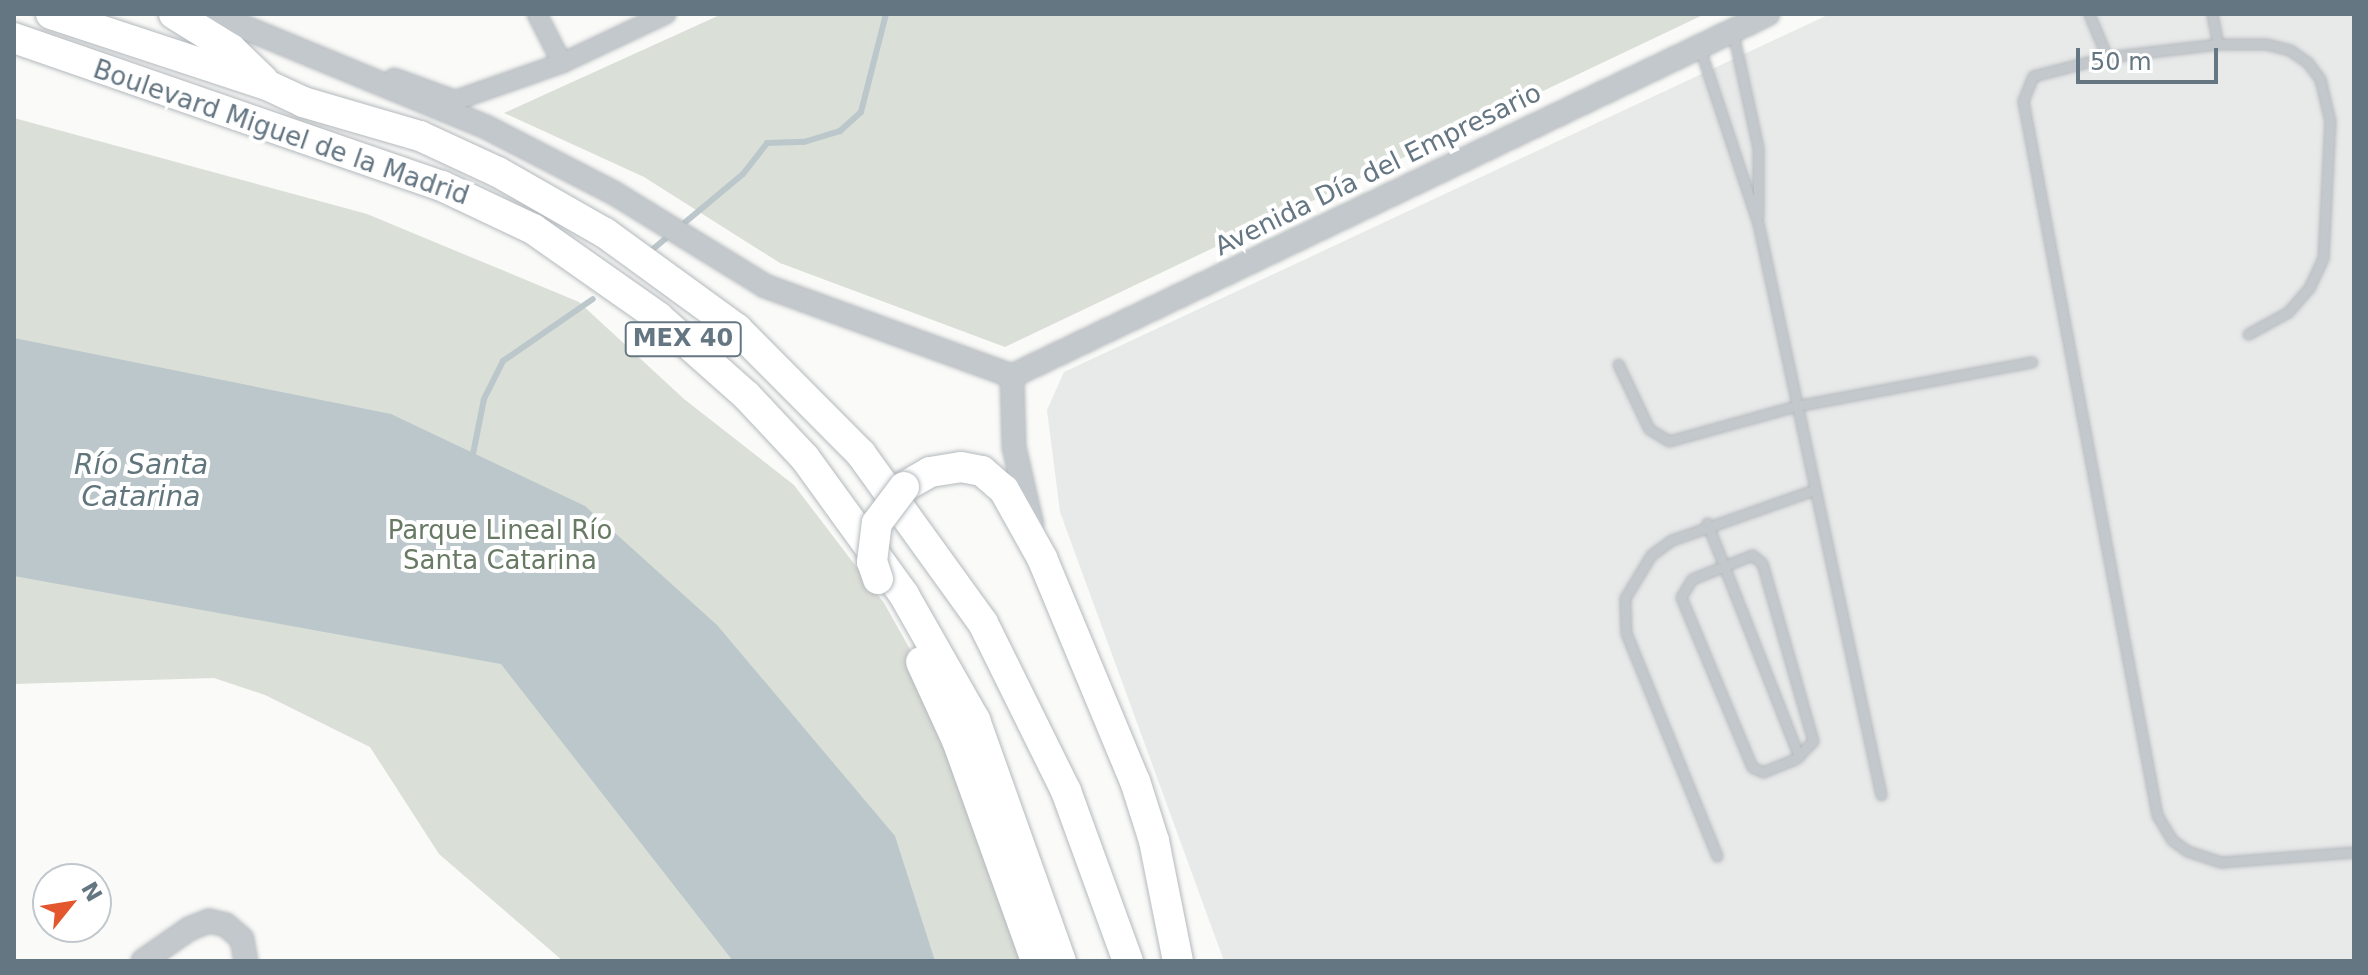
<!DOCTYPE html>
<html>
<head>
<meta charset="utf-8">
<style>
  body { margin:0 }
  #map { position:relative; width:2368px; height:975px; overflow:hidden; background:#fafaf8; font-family:"DejaVu Sans",sans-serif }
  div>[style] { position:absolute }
  .built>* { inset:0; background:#e8e9e9 }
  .green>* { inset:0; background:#dadfd7 }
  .water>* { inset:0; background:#bbc7cb }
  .stream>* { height:6px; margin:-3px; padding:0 3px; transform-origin:3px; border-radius:3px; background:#bbc7cb }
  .roads { filter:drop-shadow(0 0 2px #b4b9bd) drop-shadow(0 0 2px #b4b9bd) }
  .service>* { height:9px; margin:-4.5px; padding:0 4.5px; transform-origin:4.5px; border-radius:4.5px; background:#c3c8cc }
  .minor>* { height:18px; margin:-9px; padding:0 9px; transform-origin:9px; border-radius:9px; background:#c3c8cc }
  .tertiary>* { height:22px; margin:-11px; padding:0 11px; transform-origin:11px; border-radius:11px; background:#c3c8cc }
  .trunk>* { height:30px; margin:-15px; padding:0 15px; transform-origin:15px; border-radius:15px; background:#fff }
  .bridges { filter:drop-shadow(0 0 2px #b4b9bd) drop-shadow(0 0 2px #b4b9bd) }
  .trunk-bridge>* { height:30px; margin:-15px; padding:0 15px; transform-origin:15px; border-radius:15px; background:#fff }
  span { translate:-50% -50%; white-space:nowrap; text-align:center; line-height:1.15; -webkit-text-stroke:8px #fff; paint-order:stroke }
  .shield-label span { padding:2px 6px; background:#fff; border:2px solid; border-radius:6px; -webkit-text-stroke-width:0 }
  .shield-label { font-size:24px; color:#657683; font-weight:700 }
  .street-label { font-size:26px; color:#657683 }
  .park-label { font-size:26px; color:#687a64 }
  .water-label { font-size:28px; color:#60757c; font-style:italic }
  .frame { position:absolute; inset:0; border:16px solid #657683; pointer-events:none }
  .north { position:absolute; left:32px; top:863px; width:80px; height:80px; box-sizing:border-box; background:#fff; border:2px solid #c1c8cd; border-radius:50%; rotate:60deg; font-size:22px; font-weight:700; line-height:32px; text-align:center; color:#657683 }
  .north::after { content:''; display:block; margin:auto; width:28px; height:36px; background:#e4572e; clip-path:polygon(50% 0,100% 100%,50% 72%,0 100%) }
  .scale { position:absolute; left:2076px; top:48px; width:142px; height:36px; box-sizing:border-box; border:4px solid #657683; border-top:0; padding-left:10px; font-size:24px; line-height:28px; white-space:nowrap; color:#657683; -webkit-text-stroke:6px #fff; paint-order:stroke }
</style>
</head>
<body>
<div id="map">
  <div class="built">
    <i style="clip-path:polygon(1830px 14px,2354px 14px,2354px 961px,1224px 961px,1060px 512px,1047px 410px,1064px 372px)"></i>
  </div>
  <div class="green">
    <i style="clip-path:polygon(722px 14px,1705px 14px,1005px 347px,780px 263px,644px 177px,504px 113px)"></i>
    <i style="clip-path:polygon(14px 118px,367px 214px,579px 302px,684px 399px,794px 485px,884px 603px,938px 699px,1035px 961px,563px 961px,439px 854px,370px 747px,265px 695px,214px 678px,14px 684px)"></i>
  </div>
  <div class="water">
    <i style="clip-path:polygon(14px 338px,391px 414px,585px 506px,717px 625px,895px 836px,935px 961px,733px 961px,501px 664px,14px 576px)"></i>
  </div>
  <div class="stream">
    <i style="left:647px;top:254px;width:125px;rotate:-39.8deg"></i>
    <i style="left:743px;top:174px;width:39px;rotate:-52deg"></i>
    <i style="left:767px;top:143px;width:37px;rotate:-2deg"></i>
    <i style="left:804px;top:142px;width:38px;rotate:-17deg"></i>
    <i style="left:840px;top:131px;width:28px;rotate:-42deg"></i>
    <i style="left:861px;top:112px;width:101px;rotate:-75.7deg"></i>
    <i style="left:472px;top:459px;width:61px;rotate:-78.7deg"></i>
    <i style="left:484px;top:399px;width:42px;rotate:-63.4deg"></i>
    <i style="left:503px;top:361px;width:109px;rotate:-34.6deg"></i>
  </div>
  <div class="roads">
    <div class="service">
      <i style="left:2089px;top:14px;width:47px;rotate:67.3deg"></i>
      <i style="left:2212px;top:14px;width:31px;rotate:79deg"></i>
      <i style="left:1733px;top:33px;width:118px;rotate:77.7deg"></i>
      <i style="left:1758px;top:148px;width:68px;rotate:90deg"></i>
      <i style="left:1700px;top:49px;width:183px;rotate:71.6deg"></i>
      <i style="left:1758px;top:223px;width:585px;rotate:77.86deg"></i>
      <i style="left:2248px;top:334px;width:46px;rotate:-28.8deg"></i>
      <i style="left:2288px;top:312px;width:32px;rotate:-49deg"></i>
      <i style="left:2309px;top:288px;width:33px;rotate:-65deg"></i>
      <i style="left:2323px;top:258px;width:137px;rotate:-87.1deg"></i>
      <i style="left:2330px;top:121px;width:43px;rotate:-103.4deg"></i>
      <i style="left:2320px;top:79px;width:21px;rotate:-127deg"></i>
      <i style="left:2307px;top:62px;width:21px;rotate:-145deg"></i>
      <i style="left:2290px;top:50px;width:25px;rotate:-166deg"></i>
      <i style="left:2266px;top:44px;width:48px;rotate:180deg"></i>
      <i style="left:2218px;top:44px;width:112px;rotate:173.3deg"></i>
      <i style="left:2107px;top:57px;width:76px;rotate:165.6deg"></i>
      <i style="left:2033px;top:76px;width:27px;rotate:112deg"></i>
      <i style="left:2023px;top:101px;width:726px;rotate:79.37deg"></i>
      <i style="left:2157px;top:815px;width:29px;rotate:59deg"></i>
      <i style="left:2172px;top:840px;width:19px;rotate:36deg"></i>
      <i style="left:2187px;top:851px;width:36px;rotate:18deg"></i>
      <i style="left:2221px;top:862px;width:133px;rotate:-4.3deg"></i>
      <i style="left:1618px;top:364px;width:72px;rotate:64.5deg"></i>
      <i style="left:1649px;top:429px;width:23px;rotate:31deg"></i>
      <i style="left:1669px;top:441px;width:132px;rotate:-15.4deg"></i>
      <i style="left:1796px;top:406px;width:240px;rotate:-10.6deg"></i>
      <i style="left:1707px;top:523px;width:251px;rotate:68.5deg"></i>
      <i style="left:1752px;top:555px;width:13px;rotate:39deg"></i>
      <i style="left:1762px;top:563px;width:185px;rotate:74deg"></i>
      <i style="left:1813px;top:741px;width:25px;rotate:135deg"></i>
      <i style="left:1795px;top:759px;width:35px;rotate:158deg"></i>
      <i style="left:1763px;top:772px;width:12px;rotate:-156deg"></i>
      <i style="left:1752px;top:767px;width:184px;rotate:-112.7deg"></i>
      <i style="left:1681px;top:597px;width:21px;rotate:-59deg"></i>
      <i style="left:1692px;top:579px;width:65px;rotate:-21.8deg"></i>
      <i style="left:1717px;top:856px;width:241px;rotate:-112.2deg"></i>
      <i style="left:1626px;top:633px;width:35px;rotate:-92deg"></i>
      <i style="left:1625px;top:598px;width:50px;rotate:-58.8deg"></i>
      <i style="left:1651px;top:555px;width:26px;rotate:-36deg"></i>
      <i style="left:1672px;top:540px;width:151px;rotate:-19.4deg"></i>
    </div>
    <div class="minor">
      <i style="left:537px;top:14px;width:55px;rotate:63deg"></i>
      <i style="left:394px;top:78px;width:67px;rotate:20.1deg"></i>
      <i style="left:448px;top:103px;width:121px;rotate:-19.3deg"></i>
      <i style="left:562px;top:63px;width:115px;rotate:-25.2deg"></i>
    </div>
    <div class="tertiary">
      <i style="left:212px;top:14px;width:296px;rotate:22.4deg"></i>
      <i style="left:486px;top:127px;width:144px;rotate:27.3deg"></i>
      <i style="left:614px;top:193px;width:177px;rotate:31.6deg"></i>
      <i style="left:765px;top:286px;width:263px;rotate:20deg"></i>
      <i style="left:1012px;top:376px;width:838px;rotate:-25.59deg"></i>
      <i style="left:1012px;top:376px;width:71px;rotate:88.4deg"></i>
      <i style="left:1014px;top:447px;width:80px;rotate:77deg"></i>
      <i style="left:143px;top:961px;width:56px;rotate:-34.8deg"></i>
      <i style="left:189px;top:929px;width:22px;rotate:-22deg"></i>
      <i style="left:209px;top:921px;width:17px;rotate:13deg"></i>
      <i style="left:226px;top:925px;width:21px;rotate:41deg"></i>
      <i style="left:242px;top:939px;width:22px;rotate:80deg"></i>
    </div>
    <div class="trunk">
      <i style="left:51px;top:14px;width:227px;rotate:18.2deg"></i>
      <i style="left:267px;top:85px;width:40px;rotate:25deg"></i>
      <i style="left:303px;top:102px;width:122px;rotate:16.2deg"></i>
      <i style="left:420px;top:136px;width:86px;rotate:24.8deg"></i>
      <i style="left:498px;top:172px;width:123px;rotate:29.7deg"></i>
      <i style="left:605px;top:233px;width:163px;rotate:36deg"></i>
      <i style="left:737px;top:329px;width:176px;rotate:45.2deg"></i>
      <i style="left:861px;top:454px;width:208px;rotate:54.2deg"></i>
      <i style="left:983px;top:623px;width:187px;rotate:63.7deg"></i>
      <i style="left:1066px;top:791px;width:181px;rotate:70deg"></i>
      <i style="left:174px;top:14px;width:67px;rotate:31.6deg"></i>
      <i style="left:231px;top:49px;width:45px;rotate:44.1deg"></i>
      <i style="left:14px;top:38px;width:453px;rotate:19.1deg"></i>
      <i style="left:442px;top:186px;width:101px;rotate:25.3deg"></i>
      <i style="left:533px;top:229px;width:153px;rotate:35.1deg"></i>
      <i style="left:658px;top:317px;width:118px;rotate:41.6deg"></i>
      <i style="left:746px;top:395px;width:86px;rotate:46.9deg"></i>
      <i style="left:805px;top:458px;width:169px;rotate:54.1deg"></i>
      <i style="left:904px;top:595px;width:144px;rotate:60.4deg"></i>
      <i style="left:975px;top:720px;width:256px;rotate:70.4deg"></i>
      <i style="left:904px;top:487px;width:30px;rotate:-30deg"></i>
      <i style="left:930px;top:472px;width:31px;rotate:-9deg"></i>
      <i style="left:961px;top:467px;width:21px;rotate:11deg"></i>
      <i style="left:982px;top:471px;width:29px;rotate:41deg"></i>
      <i style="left:1004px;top:490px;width:78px;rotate:60.8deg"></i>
      <i style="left:1042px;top:558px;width:242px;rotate:67.4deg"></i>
      <i style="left:1135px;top:781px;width:63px;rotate:72.4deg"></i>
      <i style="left:1154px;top:841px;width:122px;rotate:78.7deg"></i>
      <i style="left:921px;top:662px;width:89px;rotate:65.4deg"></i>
      <i style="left:958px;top:743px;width:232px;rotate:70.3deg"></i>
    </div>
  </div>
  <div class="bridges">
    <div class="trunk-bridge">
      <i style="left:878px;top:579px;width:18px;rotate:-109deg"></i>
      <i style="left:872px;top:562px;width:39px;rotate:-83deg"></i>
      <i style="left:877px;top:523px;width:45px;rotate:-53.1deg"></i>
    </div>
  </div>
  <div class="shield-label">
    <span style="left:683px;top:339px">MEX 40</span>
  </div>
  <div class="street-label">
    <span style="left:281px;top:133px;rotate:19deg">Boulevard Miguel de la Madrid</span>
    <span style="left:1378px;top:170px;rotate:-26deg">Avenida Día del Empresario</span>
  </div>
  <div class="park-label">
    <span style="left:500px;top:546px">Parque Lineal Río<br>Santa Catarina</span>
  </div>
  <div class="water-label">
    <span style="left:141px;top:481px">Río Santa<br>Catarina</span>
  </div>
  <div class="frame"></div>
  <div class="north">N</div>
  <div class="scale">50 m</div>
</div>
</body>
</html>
